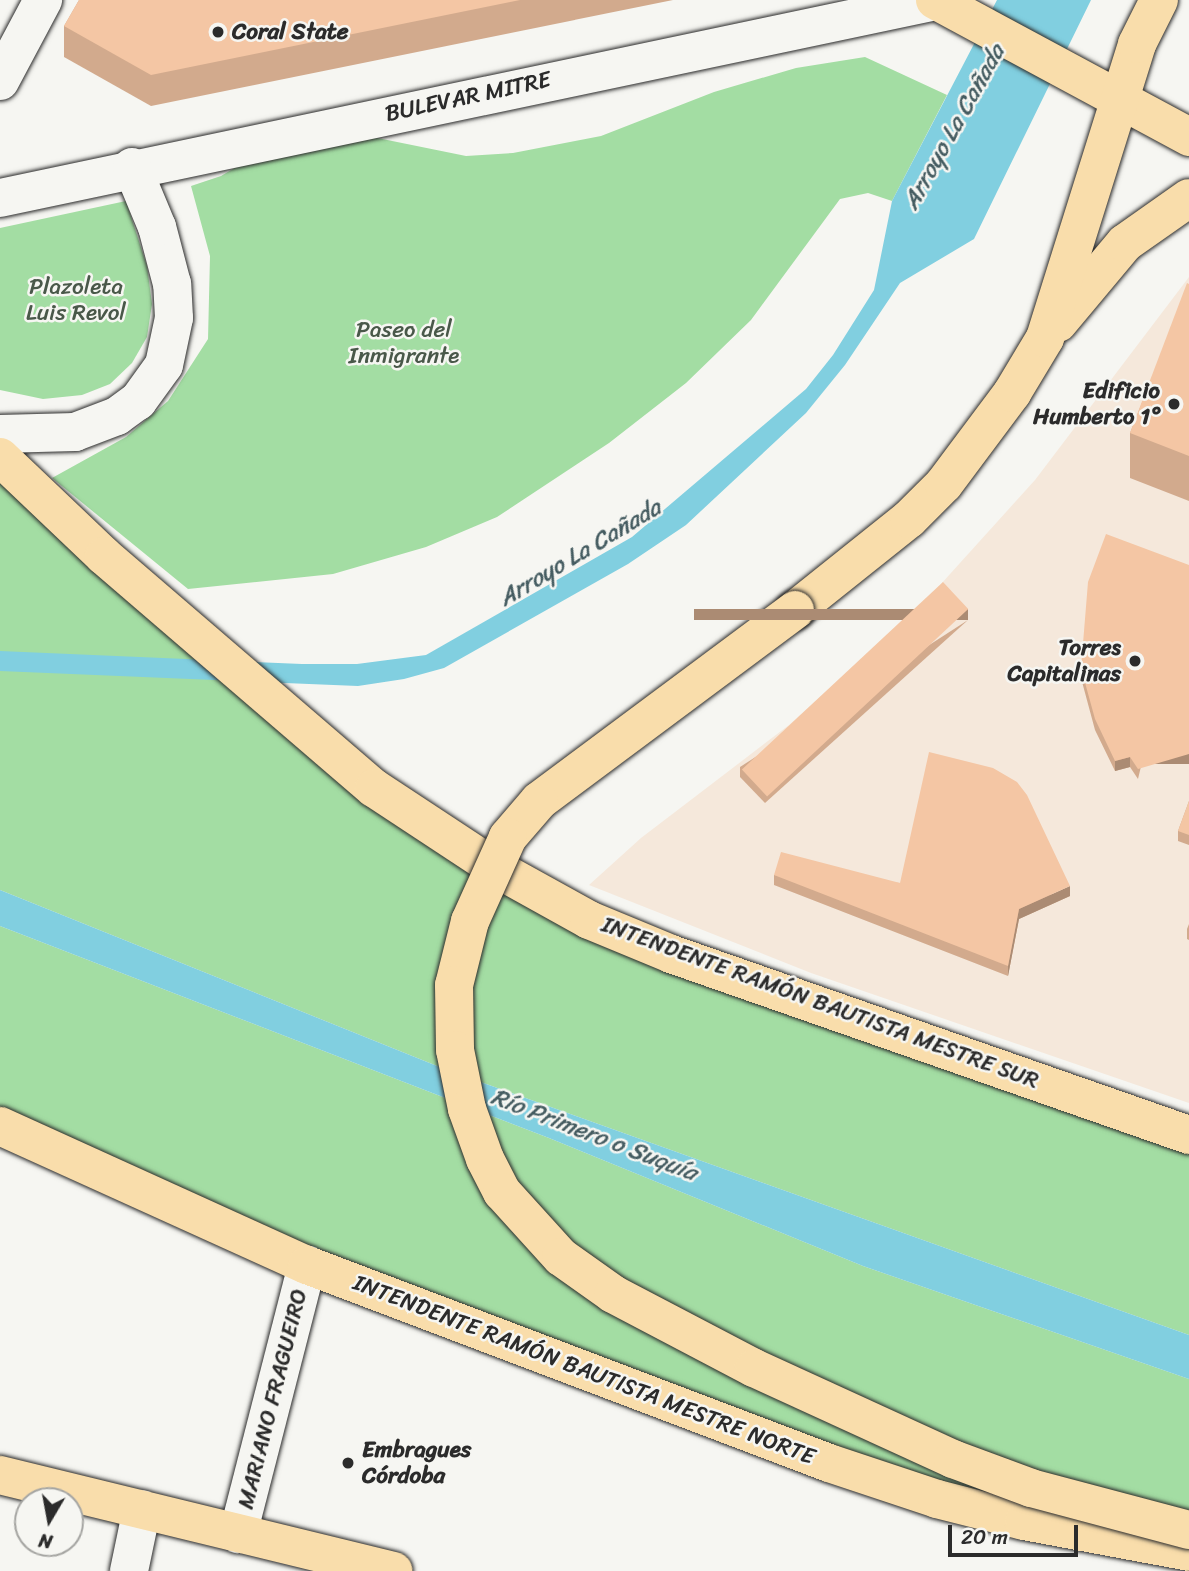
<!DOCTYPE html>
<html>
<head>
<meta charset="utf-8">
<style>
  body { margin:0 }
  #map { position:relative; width:1189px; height:1571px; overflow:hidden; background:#f6f6f2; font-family:Sriracha,sans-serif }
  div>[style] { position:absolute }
  .built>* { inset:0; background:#f5e8db }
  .green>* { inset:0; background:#a3dda3 }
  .water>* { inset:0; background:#81cfe0 }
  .roads { filter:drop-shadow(0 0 2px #2b2b2b) drop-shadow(0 0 2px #2b2b2b) }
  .minor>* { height:38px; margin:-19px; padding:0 19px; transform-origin:19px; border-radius:19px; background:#f6f6f2 }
  .major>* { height:38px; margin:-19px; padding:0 19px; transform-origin:19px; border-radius:19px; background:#f9ddab }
  .bridges { filter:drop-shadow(0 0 2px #2b2b2b) drop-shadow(0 0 2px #2b2b2b) }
  .major-bridge>* { height:38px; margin:-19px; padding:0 19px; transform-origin:19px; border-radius:19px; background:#f9ddab }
  .wall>* { inset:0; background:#d2aa8d }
  .shaded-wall>* { inset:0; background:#ab8b73; transform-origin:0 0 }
  .building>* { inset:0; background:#f4c6a4; transform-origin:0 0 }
  .dots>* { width:19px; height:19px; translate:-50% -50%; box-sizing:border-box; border:4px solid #f6f6f2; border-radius:50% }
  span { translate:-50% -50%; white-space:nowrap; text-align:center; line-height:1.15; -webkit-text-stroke:5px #f6f6f2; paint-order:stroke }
  .poi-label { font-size:23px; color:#2b2b2b; font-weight:700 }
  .left { translate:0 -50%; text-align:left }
  .right { translate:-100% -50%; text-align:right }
  .street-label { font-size:23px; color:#2b2b2b }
  .park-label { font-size:23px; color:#495849 }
  .water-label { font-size:24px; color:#455c61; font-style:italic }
  .north { position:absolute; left:14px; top:1487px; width:70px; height:70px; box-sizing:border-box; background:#f6f6f2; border:2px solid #a5a5a2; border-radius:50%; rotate:190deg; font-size:19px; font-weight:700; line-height:28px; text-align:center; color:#2b2b2b }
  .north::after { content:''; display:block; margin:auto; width:24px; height:32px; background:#2b2b2b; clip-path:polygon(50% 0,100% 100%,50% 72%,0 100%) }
  .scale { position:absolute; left:948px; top:1525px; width:130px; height:32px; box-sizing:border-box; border:4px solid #2b2b2b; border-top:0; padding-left:9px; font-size:21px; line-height:24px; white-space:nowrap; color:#2b2b2b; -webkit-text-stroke:5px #f6f6f2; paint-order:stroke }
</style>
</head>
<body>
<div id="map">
  <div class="built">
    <i style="clip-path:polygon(1189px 277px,1189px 1103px,811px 973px,589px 885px,641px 838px,789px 725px,922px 605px,1035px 480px)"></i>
  </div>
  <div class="green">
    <i style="clip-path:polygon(865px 57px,947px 95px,892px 201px,868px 193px,840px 199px,751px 320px,686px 383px,609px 443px,497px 517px,426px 547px,333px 574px,188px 589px,52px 478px,126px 437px,168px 401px,208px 339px,210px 256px,191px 186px,221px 176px,265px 150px,343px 131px,466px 156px,513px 153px,601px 136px,714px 92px,796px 68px)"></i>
    <i style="clip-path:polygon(126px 201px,147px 266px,152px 304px,147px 337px,132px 363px,110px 384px,82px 395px,43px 399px,0 390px,0 228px)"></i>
    <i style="clip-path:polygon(0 457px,497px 869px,1189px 1135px,1189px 1335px,447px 1070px,0 890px)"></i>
    <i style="clip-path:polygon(0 926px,549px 1138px,863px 1266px,1189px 1379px,1189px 1552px,1024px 1521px,0 1126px)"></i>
  </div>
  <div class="water">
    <i style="clip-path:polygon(997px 0,1091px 0,974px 239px,900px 283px,845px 365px,806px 413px,686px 525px,628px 564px,444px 668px,404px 679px,358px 686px,0 671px,0 651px,302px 664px,357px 664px,426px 655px,632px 537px,806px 389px,833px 355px,874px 290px,892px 201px)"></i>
    <i style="clip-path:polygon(0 890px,447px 1070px,1189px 1335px,1189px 1379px,863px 1266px,549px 1138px,0 926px)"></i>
  </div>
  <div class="roads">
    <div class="minor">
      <i style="left:0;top:81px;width:92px;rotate:-62deg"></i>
      <i style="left:0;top:198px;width:957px;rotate:-11.89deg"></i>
      <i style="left:0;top:434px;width:75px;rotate:-1.5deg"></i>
      <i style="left:75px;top:432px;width:45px;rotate:-20.9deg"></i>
      <i style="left:117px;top:416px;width:26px;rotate:-36deg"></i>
      <i style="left:138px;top:401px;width:44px;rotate:-54.2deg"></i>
      <i style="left:164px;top:365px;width:48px;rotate:-78deg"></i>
      <i style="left:174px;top:318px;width:34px;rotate:-93deg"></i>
      <i style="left:172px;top:284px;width:59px;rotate:-104.7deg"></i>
      <i style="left:157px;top:227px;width:65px;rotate:-112.6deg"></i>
      <i style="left:238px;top:1534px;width:278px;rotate:-75.6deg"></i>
      <i style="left:129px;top:1571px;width:63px;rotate:-78.2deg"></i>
    </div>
    <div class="major">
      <i style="left:935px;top:0;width:289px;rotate:28.3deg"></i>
      <i style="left:1058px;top:323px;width:104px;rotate:-50.1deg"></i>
      <i style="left:1125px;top:243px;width:78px;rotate:-35.1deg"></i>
      <i style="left:0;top:457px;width:144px;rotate:43.6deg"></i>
      <i style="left:104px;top:556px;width:356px;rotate:40.7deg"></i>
      <i style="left:374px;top:788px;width:147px;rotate:33.4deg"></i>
      <i style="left:497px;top:869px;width:105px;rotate:29deg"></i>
      <i style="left:589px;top:920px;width:89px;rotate:22.5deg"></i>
      <i style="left:671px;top:954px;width:549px;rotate:19.26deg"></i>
      <i style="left:795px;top:610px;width:146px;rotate:-38.6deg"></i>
      <i style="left:909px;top:519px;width:49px;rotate:-45deg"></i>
      <i style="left:944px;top:484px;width:114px;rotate:-53.2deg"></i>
      <i style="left:1012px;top:393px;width:64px;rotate:-59deg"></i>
      <i style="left:1045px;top:338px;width:308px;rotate:-72.6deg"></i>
      <i style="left:1137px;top:44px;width:49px;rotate:-63.4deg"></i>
      <i style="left:0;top:1126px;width:337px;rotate:24.4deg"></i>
      <i style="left:307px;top:1265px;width:558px;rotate:20.77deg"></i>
      <i style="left:829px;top:1463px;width:114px;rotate:18.4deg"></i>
      <i style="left:937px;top:1499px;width:90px;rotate:14.2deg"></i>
      <i style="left:1024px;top:1521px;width:168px;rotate:10.6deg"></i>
      <i style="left:0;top:1475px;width:405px;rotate:13.7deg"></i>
    </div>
  </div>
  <div class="bridges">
    <div class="major-bridge">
      <i style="left:795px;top:610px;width:319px;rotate:143.3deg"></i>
      <i style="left:539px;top:801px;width:48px;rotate:130.7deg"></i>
      <i style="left:508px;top:837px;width:92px;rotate:114.3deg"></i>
      <i style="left:470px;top:921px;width:66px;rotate:104deg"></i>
      <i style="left:454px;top:985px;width:65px;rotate:89.1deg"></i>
      <i style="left:455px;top:1050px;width:60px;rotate:78.5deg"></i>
      <i style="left:467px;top:1109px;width:53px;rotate:70.2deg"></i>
      <i style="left:485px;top:1159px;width:37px;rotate:63deg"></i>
      <i style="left:502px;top:1192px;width:88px;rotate:47.8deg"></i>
      <i style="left:561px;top:1257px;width:64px;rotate:35.4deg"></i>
      <i style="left:613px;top:1294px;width:159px;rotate:27.7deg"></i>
      <i style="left:754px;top:1368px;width:219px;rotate:24.6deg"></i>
      <i style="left:953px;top:1459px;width:83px;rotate:20.4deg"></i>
      <i style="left:1031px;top:1488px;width:163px;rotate:14.9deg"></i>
    </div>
  </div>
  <div class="wall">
    <i style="clip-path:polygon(79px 0,673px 0,151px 106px,64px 57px,64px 26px)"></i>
    <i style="clip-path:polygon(1189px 284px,1189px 501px,1130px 478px,1130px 433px)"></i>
    <i style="clip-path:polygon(1189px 565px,1138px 779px,1130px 767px,1115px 771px,1095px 730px,1081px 678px,1081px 668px)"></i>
    <i style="clip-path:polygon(968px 620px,765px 803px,740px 777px,740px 767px)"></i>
    <i style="clip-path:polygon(1189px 801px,1189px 845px,1178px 841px,1178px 831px)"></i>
    <i style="clip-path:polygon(774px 875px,900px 883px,1070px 896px,1019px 919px,1008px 976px,774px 885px)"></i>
    <i style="clip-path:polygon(1189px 924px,1189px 940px,1187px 939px,1187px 929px)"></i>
  </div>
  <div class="shaded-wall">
    <i style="left:968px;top:609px;width:11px;height:274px;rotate:90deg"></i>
    <i style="left:1189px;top:754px;width:10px;height:53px;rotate:90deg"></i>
    <i style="clip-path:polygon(1130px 757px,1130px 767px,1115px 771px,1115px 761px)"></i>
    <i style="clip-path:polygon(1070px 886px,1070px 896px,1019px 919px,1008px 976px,1008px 966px,1019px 909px)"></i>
  </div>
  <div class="building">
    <i style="clip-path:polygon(79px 0,520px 0,151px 75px,64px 26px)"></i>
    <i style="clip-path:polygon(1187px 283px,1189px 284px,1189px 456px,1130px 433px)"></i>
    <i style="clip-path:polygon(1106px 534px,1189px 565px,1189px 754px,1138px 769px,1130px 757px,1115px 761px,1095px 719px,1081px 668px,1088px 582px)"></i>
    <i style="left:943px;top:582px;width:37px;height:275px;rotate:47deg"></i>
    <i style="clip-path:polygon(929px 752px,993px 768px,1017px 782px,1027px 795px,1070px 886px,1019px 909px,1008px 966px,774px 875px,781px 852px,900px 883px)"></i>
    <i style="clip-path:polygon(1189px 801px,1189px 835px,1178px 831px)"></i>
  </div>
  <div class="dots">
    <i style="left:218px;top:32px;background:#2b2b2b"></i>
    <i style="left:1174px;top:404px;background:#2b2b2b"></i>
    <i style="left:1135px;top:661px;background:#2b2b2b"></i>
    <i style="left:348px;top:1463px;background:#2b2b2b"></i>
  </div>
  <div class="poi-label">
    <span class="left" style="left:232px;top:32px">Coral State</span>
    <span class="right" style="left:1160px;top:404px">Edificio<br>Humberto 1°</span>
    <span class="right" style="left:1121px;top:661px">Torres<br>Capitalinas</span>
    <span class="left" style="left:362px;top:1463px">Embragues<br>Córdoba</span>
  </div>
  <div class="street-label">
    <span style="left:468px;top:97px;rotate:-12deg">BULEVAR MITRE</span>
    <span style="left:820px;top:1003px;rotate:20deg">INTENDENTE RAMÓN BAUTISTA MESTRE SUR</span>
    <span style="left:584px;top:1370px;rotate:21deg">INTENDENTE RAMÓN BAUTISTA MESTRE NORTE</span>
    <span style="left:273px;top:1399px;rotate:-76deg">MARIANO FRAGUEIRO</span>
  </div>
  <div class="park-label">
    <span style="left:76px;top:300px">Plazoleta<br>Luis Revol</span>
    <span style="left:404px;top:343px">Paseo del<br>Inmigrante</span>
  </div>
  <div class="water-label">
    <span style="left:954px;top:127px;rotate:-61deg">Arroyo La Cañada</span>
    <span style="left:580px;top:553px;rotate:-31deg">Arroyo La Cañada</span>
    <span style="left:594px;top:1135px;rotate:21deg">Río Primero o Suquía</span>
  </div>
  <div class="north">N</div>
  <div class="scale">20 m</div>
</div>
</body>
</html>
